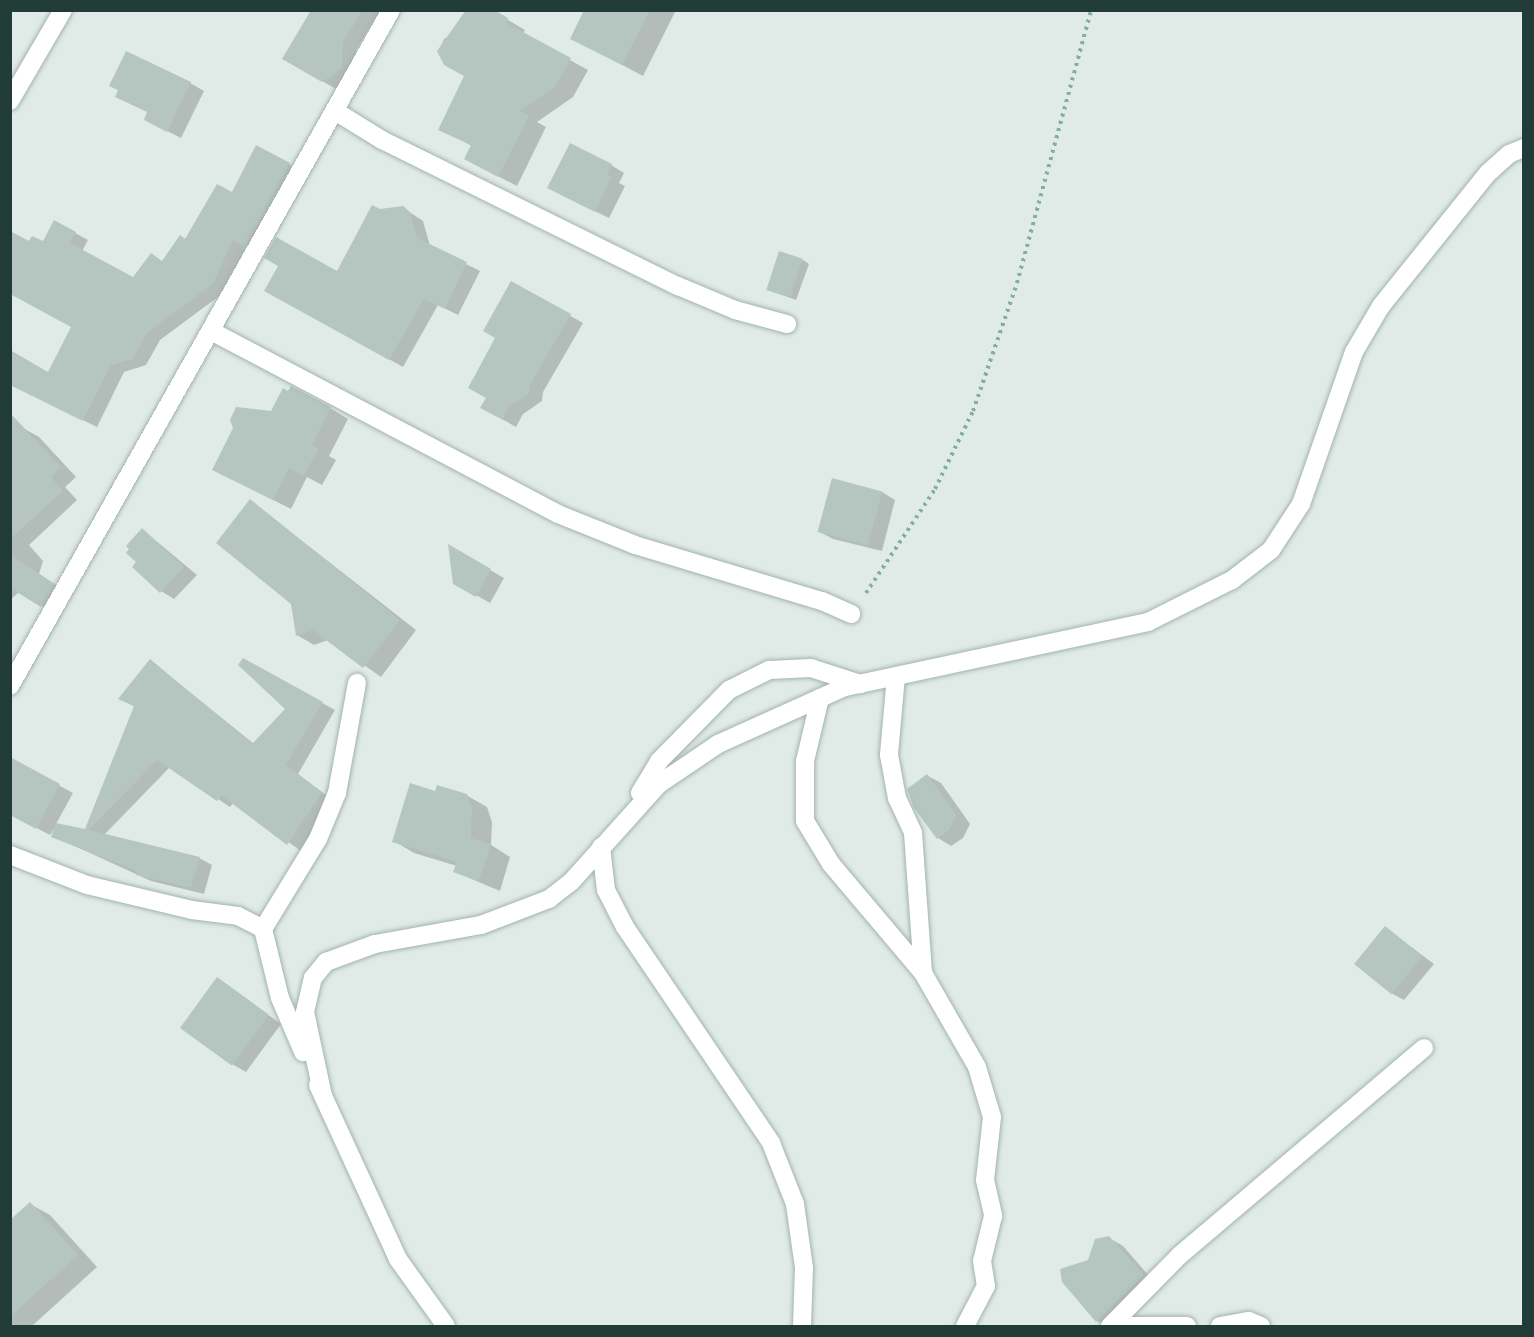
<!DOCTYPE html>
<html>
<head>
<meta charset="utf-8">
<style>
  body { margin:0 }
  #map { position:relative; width:1534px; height:1337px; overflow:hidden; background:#e0ebe7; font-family:"DM Sans",sans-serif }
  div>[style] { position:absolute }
  .shadow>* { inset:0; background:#0003 }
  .building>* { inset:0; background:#b5c5c0; transform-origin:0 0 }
  .path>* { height:4px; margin-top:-2px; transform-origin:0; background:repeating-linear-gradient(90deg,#81aea5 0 3px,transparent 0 7.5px) }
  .roads { filter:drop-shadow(0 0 2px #a3b3af) drop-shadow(0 0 2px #a3b3af) }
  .minor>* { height:18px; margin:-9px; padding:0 9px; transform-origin:9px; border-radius:9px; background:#fff }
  span { translate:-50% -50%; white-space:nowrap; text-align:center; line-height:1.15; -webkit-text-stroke:5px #f0f7f5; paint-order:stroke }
  .frame { position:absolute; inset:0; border:12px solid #213b37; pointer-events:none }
</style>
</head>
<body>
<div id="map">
  <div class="shadow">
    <i style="clip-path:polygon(313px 10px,387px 10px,382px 19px,377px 16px,356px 50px,355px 75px,336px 89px,284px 59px)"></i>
    <i style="clip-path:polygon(491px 10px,525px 30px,523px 34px,588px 70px,573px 97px,537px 122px,546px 127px,517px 186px,484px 169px,472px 146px,440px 129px,466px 76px,439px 51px,444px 39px)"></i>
    <i style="clip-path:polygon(585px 10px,676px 10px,643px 76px,592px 49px)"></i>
    <i style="clip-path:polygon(190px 83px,204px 91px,181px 138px,159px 127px)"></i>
    <i style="clip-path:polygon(289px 164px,302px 171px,258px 253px,246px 246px,226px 291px,160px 340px,146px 365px,124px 372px,97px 427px,10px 384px,49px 374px,73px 326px,29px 243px,43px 243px,55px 222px,88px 240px,82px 251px,133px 279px,163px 262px,233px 194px)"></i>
    <i style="clip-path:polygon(611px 165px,624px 173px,619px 183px,625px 186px,609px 218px,562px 195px)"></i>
    <i style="clip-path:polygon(402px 207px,423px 221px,430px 246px,480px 271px,458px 315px,438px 305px,403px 367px,266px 290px,338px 273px,379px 211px)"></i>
    <i style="clip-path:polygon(803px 260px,809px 264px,796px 300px,767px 289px)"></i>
    <i style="clip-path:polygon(512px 283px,583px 323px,543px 392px,542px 401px,523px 414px,516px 427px,495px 415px,488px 398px)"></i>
    <i style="clip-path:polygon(330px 408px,348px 419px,329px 456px,336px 460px,322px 485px,307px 477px,291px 509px,232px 479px,272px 413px)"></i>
    <i style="clip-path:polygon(23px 428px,39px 437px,76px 477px,65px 487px,77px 500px,29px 545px,43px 561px,39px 574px,69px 594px,57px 615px,19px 592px,10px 600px,10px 439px)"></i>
    <i style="clip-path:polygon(882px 492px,895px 500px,882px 551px,833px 539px,820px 532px)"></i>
    <i style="clip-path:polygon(251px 501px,416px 630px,381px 677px,328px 640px,314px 645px,297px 635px,293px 603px)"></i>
    <i style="clip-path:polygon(143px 530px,197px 575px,174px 599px,161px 591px,138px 562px)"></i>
    <i style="clip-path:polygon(450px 547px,504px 578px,490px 603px,469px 591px)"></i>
    <i style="clip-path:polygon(150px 660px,254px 744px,287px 709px,243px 660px,335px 710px,298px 774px,334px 801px,301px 851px,233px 803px,230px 807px,170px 767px,104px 835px,199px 858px,212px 865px,204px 894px,151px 881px,53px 836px,56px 826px,50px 835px,10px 814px,10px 759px,73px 793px,56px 824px,86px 831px,135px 707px,120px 698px)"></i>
    <i style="clip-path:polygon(928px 776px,941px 783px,970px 824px,963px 838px,951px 846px,938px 838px)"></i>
    <i style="clip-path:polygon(436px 793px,466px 795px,487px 807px,492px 822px,491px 845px,510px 857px,500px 891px,455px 872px,457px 866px,414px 853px,394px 841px)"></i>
    <i style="clip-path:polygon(1386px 928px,1434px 964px,1404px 1000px,1391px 993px)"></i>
    <i style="clip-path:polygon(218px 979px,281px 1024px,246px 1072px,232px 1064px)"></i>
    <i style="clip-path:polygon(30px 1204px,50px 1215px,97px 1267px,32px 1326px,10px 1326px,10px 1222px)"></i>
    <i style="clip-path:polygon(1109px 1238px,1123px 1246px,1156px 1284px,1107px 1326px,1097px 1321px,1090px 1261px)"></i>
  </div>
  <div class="building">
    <i style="clip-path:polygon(311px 10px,363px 10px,343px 42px,342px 68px,322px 82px,282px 59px)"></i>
    <i style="clip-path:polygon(466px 10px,494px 10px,508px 18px,506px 23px,571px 58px,555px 87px,520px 111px,529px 116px,498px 177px,464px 159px,471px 145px,438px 130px,464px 76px,444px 65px,437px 51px)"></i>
    <i style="clip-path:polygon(584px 10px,650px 10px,622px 65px,570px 39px)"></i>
    <i style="clip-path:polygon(126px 51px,191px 82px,167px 132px,144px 120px,147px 112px,115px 97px,118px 90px,109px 86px)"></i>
    <i style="clip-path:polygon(570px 143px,612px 164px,607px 175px,612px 177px,595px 212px,547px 188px)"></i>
    <i style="clip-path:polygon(256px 145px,290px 163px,245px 247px,233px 240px,213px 284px,147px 333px,133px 359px,111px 365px,83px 421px,10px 385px,10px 350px,48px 372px,71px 327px,10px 294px,10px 231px,29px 241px,32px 236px,43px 241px,54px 220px,76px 232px,70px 243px,133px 277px,151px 253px,162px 261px,180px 235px,185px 239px,217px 184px,232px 192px)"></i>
    <i style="clip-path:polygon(372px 205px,380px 209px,403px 206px,410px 212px,417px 238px,467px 262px,445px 309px,424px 299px,389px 360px,264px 291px,278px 266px,264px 258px,276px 237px,337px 271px)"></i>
    <i style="left:779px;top:251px;width:25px;height:41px;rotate:18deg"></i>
    <i style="clip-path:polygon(511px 281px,571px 314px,530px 385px,529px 394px,509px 407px,503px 420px,480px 408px,486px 398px,468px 388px,495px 338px,483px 331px)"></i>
    <i style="clip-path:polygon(291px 386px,331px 407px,312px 445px,319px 449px,303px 476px,289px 468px,273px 500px,212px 470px,233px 428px,230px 420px,236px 407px,271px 411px,283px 388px,288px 391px)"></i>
    <i style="clip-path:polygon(10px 413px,61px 467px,51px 477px,63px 491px,10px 539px)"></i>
    <i style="left:832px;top:478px;width:52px;height:56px;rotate:15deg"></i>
    <i style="clip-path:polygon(250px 499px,400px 620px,363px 668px,313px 630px,296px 636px,291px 604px,216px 543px)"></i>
    <i style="clip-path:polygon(142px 528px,184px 567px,160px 593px,132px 567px,136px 562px,126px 553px,129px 549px,126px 546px)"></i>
    <i style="clip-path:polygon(448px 544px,491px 569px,476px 597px,453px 584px)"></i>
    <i style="clip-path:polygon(10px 555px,55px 584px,41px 607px,10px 588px)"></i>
    <i style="clip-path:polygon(243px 658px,323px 702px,286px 765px,322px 793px,287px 845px,221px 795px,217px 801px,157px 760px,89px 830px,200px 857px,191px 888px,136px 875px,137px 871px,51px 837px,56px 823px,85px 829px,134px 706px,118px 699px,150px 659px,252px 744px,285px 709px,238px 665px)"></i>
    <i style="clip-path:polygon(10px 757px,60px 784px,36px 829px,10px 815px)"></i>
    <i style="clip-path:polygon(927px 774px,957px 816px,949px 830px,937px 839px,914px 808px,907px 789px)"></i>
    <i style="clip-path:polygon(410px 783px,435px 791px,437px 785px,467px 794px,472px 809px,471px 838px,491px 844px,479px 881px,453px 872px,457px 862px,392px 842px)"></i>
    <i style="left:1385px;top:926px;width:48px;height:49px;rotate:39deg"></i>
    <i style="left:217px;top:977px;width:64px;height:63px;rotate:36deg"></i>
    <i style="clip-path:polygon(30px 1202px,78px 1255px,10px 1317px,10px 1220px)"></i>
    <i style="clip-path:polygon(1109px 1236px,1144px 1275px,1096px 1322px,1062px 1282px,1060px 1269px,1088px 1260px,1095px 1239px)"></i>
  </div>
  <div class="path">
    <i style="left:866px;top:593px;width:125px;rotate:-56.4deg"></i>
    <i style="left:935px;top:489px;width:87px;rotate:-64deg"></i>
    <i style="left:973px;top:411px;width:135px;rotate:-71deg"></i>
    <i style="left:1017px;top:283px;width:283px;rotate:-74.8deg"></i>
  </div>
  <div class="roads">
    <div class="minor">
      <i style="left:10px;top:101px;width:105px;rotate:-59.8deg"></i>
      <i style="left:335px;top:111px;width:55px;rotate:31.7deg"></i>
      <i style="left:382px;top:140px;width:330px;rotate:26.3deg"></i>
      <i style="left:678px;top:286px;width:62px;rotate:22.8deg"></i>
      <i style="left:735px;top:310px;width:54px;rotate:15.1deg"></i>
      <i style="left:211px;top:331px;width:392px;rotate:27.8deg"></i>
      <i style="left:558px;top:514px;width:83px;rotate:21.9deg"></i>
      <i style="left:635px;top:545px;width:195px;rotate:16.7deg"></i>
      <i style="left:822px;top:601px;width:32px;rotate:24deg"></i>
      <i style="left:896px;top:676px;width:79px;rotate:95.1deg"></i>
      <i style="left:889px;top:755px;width:44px;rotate:79.5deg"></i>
      <i style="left:897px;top:798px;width:38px;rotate:65deg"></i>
      <i style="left:913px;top:833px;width:140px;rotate:85.9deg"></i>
      <i style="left:10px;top:686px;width:776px;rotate:-60.59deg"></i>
      <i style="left:820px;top:698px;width:65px;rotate:103.4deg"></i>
      <i style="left:805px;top:761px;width:60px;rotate:90deg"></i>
      <i style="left:805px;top:821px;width:50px;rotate:58.8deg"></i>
      <i style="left:831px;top:864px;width:143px;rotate:49.8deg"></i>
      <i style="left:923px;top:973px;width:108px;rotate:60.1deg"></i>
      <i style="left:977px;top:1067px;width:52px;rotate:73.3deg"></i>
      <i style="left:992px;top:1117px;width:63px;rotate:96.3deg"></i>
      <i style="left:985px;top:1180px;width:37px;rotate:77deg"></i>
      <i style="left:993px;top:1216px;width:46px;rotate:103.7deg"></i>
      <i style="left:982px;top:1261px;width:25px;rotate:81deg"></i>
      <i style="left:986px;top:1286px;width:45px;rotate:117.7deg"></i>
      <i style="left:640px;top:793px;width:37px;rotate:-59deg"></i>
      <i style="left:659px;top:761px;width:100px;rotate:-45.4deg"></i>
      <i style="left:729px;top:690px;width:45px;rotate:-26.6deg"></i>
      <i style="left:769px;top:670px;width:42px;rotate:-2.7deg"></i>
      <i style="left:811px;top:668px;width:52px;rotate:18.1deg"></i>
      <i style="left:601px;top:847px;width:43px;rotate:83.4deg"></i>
      <i style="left:606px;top:890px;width:42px;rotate:62.8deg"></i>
      <i style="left:625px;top:927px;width:261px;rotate:55.9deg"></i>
      <i style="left:771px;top:1143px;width:66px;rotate:68.5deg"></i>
      <i style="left:795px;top:1204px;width:65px;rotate:82deg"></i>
      <i style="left:804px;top:1268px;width:58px;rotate:92deg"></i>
      <i style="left:10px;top:855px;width:83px;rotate:21.3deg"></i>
      <i style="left:87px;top:885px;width:108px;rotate:13.4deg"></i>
      <i style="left:192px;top:910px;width:46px;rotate:7.4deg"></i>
      <i style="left:238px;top:916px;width:28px;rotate:27deg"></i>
      <i style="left:263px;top:929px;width:71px;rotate:76.2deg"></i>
      <i style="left:280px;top:998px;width:59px;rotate:66.9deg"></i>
      <i style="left:263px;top:929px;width:105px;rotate:-58.6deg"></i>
      <i style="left:318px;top:839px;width:50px;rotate:-67.6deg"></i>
      <i style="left:337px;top:793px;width:112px;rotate:-79.7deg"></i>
      <i style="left:318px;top:1085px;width:192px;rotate:65.3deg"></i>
      <i style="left:398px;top:1259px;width:82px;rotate:54.4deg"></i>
      <i style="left:323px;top:1096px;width:86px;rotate:-102.1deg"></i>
      <i style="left:305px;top:1012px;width:35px;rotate:-77deg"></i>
      <i style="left:313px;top:978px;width:21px;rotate:-51deg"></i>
      <i style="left:326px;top:962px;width:52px;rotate:-20.2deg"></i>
      <i style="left:375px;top:944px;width:108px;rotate:-10.2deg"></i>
      <i style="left:481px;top:925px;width:73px;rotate:-20.9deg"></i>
      <i style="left:549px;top:899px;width:28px;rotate:-38deg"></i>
      <i style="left:571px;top:882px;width:132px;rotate:-48.1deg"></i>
      <i style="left:659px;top:784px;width:71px;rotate:-34.1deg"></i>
      <i style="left:718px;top:744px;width:139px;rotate:-24.2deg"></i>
      <i style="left:845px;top:687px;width:310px;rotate:-12.1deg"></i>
      <i style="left:1148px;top:622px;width:94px;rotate:-26.6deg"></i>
      <i style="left:1232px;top:580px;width:49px;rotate:-37.6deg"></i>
      <i style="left:1271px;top:550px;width:55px;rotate:-56.9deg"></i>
      <i style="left:1301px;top:504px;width:161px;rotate:-70.8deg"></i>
      <i style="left:1354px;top:352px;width:53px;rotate:-59.6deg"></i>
      <i style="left:1381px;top:306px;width:171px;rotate:-51.2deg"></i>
      <i style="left:1488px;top:173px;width:28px;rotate:-42deg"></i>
      <i style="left:1509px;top:154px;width:16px;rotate:-22deg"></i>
      <i style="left:1110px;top:1326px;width:100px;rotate:-45.4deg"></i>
      <i style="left:1180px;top:1255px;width:320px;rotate:-40.3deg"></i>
      <i style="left:1132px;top:1326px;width:55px"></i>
      <i style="left:1220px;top:1326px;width:29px;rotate:-10deg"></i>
      <i style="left:1249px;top:1321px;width:13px;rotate:23deg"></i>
    </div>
  </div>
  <div class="frame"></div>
</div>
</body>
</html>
